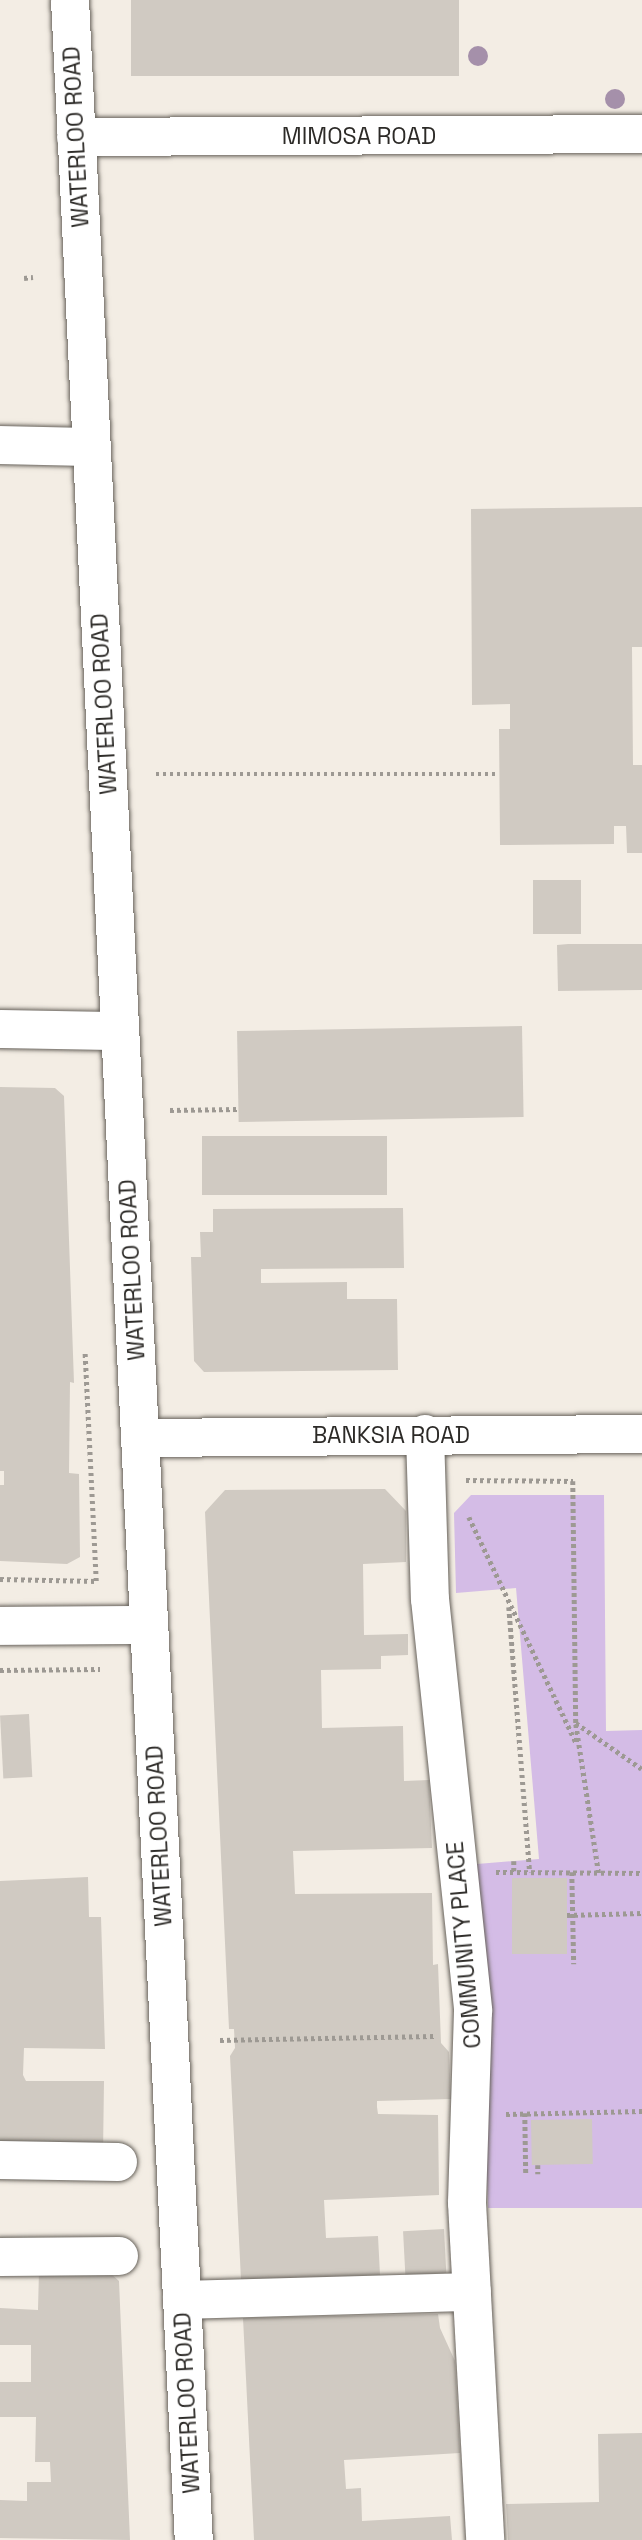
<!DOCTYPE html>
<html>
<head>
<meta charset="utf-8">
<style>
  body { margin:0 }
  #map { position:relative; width:642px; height:2540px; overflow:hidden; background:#f3ede4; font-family:"Space Grotesk",sans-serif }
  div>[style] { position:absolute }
  .green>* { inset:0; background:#d4bce6 }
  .building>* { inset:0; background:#d0cac2; transform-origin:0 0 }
  .path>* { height:4.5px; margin-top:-2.25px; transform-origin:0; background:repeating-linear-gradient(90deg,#9d9993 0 3.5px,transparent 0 7px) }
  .roads { filter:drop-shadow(0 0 2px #67625b) drop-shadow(0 0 2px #67625b) }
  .minor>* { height:38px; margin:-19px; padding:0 19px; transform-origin:19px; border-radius:19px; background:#fff }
  .major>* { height:38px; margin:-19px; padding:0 19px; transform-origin:19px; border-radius:19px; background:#fff }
  .trees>* { width:20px; height:20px; margin:-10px; border-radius:50%; background:#a590aa }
  span { translate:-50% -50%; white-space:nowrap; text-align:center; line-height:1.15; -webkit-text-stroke:6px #fff; paint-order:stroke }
  .street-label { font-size:23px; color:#2c2a27 }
</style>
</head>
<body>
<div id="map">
  <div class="green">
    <i style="clip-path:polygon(471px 1495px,604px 1495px,606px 1731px,642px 1730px,642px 2208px,488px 2208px,477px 1864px,539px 1859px,516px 1588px,456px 1593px,454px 1513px)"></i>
  </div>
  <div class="building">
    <i style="left:131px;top:0;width:328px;height:76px"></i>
    <i style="clip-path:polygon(642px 507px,642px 647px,632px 647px,633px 765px,642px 765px,642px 853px,627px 853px,626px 826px,614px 826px,614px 844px,500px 845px,499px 729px,510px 729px,510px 704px,472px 705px,471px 509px)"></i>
    <i style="left:533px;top:880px;width:48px;height:54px"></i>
    <i style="clip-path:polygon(568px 944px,642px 944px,642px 990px,558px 991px,557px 945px)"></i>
    <i style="left:522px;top:1026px;width:91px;height:285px;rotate:89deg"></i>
    <i style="clip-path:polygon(0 1087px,55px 1088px,64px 1096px,74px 1383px,70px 1382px,69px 1473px,79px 1474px,80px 1557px,67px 1564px,0 1561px,0 1485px,4px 1485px,4px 1471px,0 1471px)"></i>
    <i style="left:202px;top:1136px;width:185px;height:59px"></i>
    <i style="clip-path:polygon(403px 1208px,404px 1268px,261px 1269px,261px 1283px,347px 1282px,347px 1299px,397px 1299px,398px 1370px,204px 1372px,194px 1361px,191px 1257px,201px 1257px,200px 1232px,213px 1232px,213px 1209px)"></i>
    <i style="clip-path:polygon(385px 1489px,406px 1511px,406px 1562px,363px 1564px,364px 1635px,408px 1634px,408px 1655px,381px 1656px,381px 1669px,321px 1670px,322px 1728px,403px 1726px,404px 1781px,429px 1780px,432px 1848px,293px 1851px,295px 1894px,432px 1893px,433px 1965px,438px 1964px,441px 2043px,449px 2052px,451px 2099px,377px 2101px,377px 2107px,378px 2114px,438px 2115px,439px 2195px,324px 2200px,326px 2238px,378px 2236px,380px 2275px,241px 2280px,230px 2056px,235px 2048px,234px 2029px,229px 2029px,205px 1512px,225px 1490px)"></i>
    <i style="left:29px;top:1714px;width:63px;height:29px;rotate:87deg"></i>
    <i style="clip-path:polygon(88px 1877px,89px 1917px,101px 1917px,105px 2049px,24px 2048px,23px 2075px,26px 2081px,104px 2081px,103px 2153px,0 2150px,0 1881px)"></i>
    <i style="left:512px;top:1878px;width:55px;height:76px"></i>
    <i style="left:592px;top:2119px;width:45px;height:61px;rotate:89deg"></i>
    <i style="left:444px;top:2229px;width:44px;height:41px;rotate:87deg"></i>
    <i style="clip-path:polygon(39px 2270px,109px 2272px,119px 2281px,130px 2540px,0 2538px,0 2500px,27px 2501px,27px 2482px,51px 2482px,50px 2462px,35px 2462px,36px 2417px,0 2417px,0 2382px,31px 2382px,31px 2345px,0 2345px,0 2308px,38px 2310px)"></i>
    <i style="clip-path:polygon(438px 2314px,440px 2328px,455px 2361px,460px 2453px,344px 2460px,346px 2489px,361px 2488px,362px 2521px,450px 2516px,452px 2540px,254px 2540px,243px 2318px)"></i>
    <i style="clip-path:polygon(642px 2433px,642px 2540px,508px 2540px,506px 2504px,599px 2502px,598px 2434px)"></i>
  </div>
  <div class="path">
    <i style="left:24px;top:278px;width:9px;rotate:-6deg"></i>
    <i style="left:156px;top:774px;width:343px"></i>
    <i style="left:170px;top:1110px;width:68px;rotate:-0.8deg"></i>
    <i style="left:466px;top:1480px;width:107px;rotate:0.5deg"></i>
    <i style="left:573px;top:1481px;width:242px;rotate:89.3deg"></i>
    <i style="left:576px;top:1723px;width:80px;rotate:34.9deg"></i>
    <i style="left:469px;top:1517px;width:251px;rotate:64.6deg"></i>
    <i style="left:0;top:1579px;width:96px;rotate:1.2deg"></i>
    <i style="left:96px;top:1581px;width:228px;rotate:-92.8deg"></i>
    <i style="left:509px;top:1607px;width:266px;rotate:85.5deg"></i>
    <i style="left:0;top:1670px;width:100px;rotate:-0.6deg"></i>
    <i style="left:576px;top:1724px;width:152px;rotate:81.3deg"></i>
    <i style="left:514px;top:1861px;width:10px;rotate:90deg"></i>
    <i style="left:496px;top:1872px;width:146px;rotate:0.4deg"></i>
    <i style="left:572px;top:1872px;width:92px;rotate:88.8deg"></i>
    <i style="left:567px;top:1915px;width:75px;rotate:-1.5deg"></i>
    <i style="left:220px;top:2040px;width:214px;rotate:-1.1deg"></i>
    <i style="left:525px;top:2113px;width:62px;rotate:89.1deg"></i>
    <i style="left:506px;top:2114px;width:136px;rotate:-1.3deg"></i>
    <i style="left:538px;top:2165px;width:9px;rotate:90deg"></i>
  </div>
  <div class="roads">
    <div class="minor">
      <i style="left:76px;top:137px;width:566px;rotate:-0.3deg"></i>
      <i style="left:0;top:445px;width:91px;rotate:1.3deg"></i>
      <i style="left:0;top:1029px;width:119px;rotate:1deg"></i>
      <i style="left:425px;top:1434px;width:165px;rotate:88.3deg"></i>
      <i style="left:430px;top:1599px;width:414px;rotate:84deg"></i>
      <i style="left:473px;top:2011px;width:192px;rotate:91.8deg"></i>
      <i style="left:467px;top:2203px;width:337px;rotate:86.9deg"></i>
      <i style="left:141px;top:1438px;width:501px;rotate:-0.46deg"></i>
      <i style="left:0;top:1626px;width:149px;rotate:-0.4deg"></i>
      <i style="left:0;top:2160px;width:118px;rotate:1deg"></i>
      <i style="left:0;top:2257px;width:119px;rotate:-0.5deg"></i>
      <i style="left:182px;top:2300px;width:290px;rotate:-1.6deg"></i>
    </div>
    <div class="major">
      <i style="left:70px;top:0;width:2543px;rotate:87.21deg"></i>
    </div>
  </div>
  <div class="trees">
    <i style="left:478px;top:56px"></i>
    <i style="left:615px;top:99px"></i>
  </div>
  <div class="street-label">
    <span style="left:359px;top:136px">MIMOSA ROAD</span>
    <span style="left:76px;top:137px;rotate:-93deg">WATERLOO ROAD</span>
    <span style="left:104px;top:704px;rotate:-93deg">WATERLOO ROAD</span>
    <span style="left:132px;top:1270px;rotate:-93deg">WATERLOO ROAD</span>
    <span style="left:391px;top:1435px">BANKSIA ROAD</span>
    <span style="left:159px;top:1836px;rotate:-93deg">WATERLOO ROAD</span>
    <span style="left:464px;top:1945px;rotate:-95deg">COMMUNITY PLACE</span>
    <span style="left:187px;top:2403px;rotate:-93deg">WATERLOO ROAD</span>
  </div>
</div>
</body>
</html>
